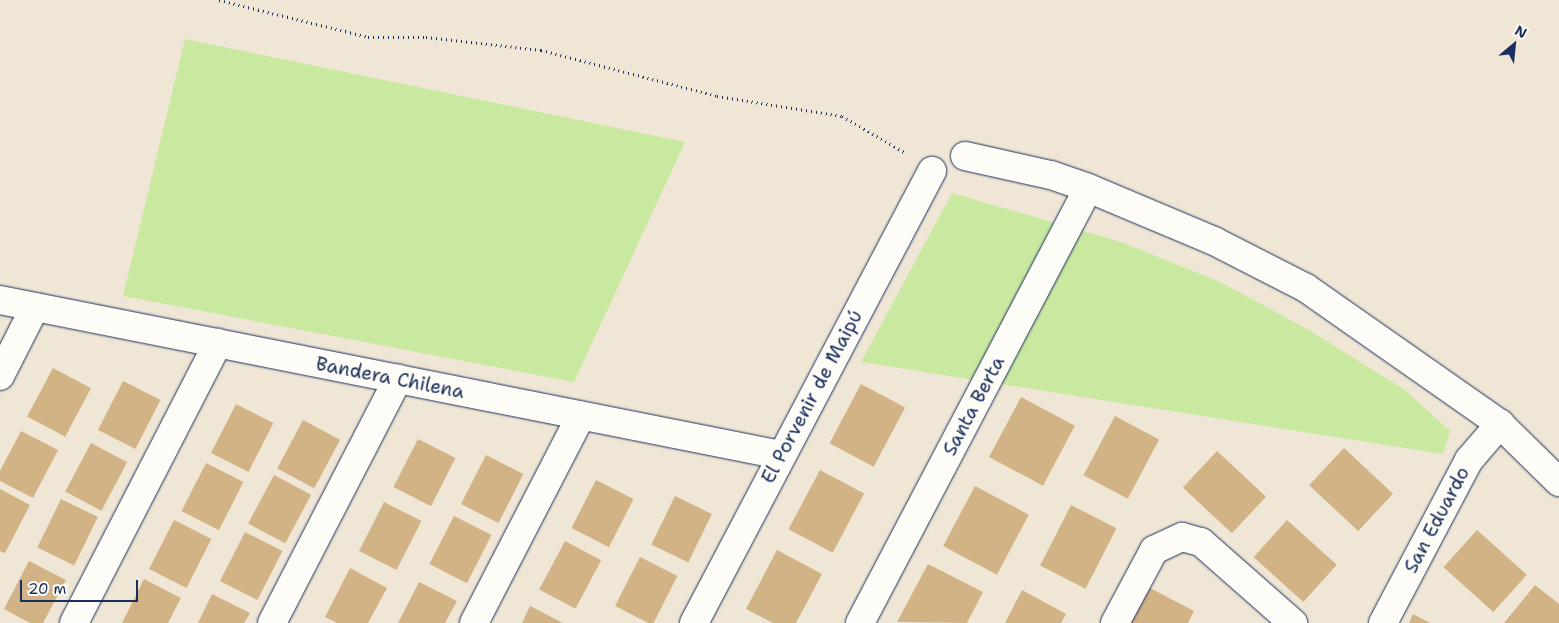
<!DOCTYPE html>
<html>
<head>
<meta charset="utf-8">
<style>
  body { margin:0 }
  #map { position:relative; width:1559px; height:623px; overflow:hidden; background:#f0e6d5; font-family:"Shantell Sans",sans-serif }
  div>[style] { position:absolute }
  .green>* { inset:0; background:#c9e8a0 }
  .building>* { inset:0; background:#d1b385; transform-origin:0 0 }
  .path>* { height:3px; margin-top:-1.5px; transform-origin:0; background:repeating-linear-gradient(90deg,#1b2f5e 0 1px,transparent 0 5px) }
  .roads { filter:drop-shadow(0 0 1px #1b2f5e) drop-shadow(0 0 1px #1b2f5e) }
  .street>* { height:28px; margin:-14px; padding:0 14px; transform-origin:14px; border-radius:14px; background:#fdfcf7 }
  span { translate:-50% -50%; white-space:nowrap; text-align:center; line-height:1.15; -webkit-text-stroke:4px #fdfcf7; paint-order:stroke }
  .street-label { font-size:19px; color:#1b2f5e }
  .north { position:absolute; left:1489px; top:20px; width:50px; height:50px; -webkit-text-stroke:4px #fdfcf7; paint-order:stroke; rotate:28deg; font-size:14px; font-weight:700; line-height:20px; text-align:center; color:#1b2f5e }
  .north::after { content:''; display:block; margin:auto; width:18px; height:22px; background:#1b2f5e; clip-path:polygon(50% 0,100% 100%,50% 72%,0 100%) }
  .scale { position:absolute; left:20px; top:580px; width:118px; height:22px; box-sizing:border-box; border:2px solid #1b2f5e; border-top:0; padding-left:6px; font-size:15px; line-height:18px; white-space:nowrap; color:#1b2f5e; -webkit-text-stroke:4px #fdfcf7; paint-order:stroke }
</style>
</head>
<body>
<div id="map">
  <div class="green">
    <i style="clip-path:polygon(185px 39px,685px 142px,574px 382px,123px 296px)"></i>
    <i style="clip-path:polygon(952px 193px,1121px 242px,1218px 281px,1309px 330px,1405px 390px,1450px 431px,1443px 454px,861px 362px)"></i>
  </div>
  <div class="building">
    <i style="left:53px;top:368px;width:43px;height:55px;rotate:28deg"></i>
    <i style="left:123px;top:381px;width:42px;height:55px;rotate:27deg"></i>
    <i style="left:861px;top:384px;width:50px;height:67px;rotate:28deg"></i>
    <i style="left:1021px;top:397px;width:61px;height:68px;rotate:28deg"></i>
    <i style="left:236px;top:404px;width:42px;height:55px;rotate:27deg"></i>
    <i style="left:1115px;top:416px;width:50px;height:67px;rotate:28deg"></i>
    <i style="left:303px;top:420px;width:42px;height:55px;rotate:28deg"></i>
    <i style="clip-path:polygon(21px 431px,58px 450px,33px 498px,0 481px,0 471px)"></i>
    <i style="left:418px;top:439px;width:42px;height:54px;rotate:27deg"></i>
    <i style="left:91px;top:443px;width:41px;height:55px;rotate:28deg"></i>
    <i style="left:1344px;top:448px;width:67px;height:51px;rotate:43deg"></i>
    <i style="left:1217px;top:451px;width:67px;height:50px;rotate:43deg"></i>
    <i style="left:486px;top:455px;width:42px;height:55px;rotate:27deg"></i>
    <i style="left:206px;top:463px;width:42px;height:54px;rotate:27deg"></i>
    <i style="left:820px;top:470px;width:50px;height:67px;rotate:28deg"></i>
    <i style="left:274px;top:475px;width:42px;height:55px;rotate:28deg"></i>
    <i style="left:596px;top:480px;width:42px;height:54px;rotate:27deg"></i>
    <i style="left:975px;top:486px;width:61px;height:68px;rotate:28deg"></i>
    <i style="clip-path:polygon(0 489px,30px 505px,5px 553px,0 551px)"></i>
    <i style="left:675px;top:496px;width:41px;height:54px;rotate:26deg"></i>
    <i style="left:61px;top:499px;width:41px;height:54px;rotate:26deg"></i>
    <i style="left:384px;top:502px;width:42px;height:55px;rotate:27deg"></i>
    <i style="left:1071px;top:505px;width:51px;height:68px;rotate:27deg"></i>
    <i style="left:454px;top:516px;width:42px;height:54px;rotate:27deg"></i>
    <i style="left:174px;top:520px;width:42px;height:55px;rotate:27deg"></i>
    <i style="left:1287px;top:520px;width:67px;height:50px;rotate:42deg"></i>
    <i style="left:1477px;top:530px;width:67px;height:50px;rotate:42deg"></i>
    <i style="left:245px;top:532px;width:42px;height:55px;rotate:27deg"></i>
    <i style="left:565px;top:541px;width:41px;height:55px;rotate:28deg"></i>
    <i style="clip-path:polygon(777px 550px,822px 574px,796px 623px,773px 623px,746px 609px)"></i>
    <i style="left:640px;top:557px;width:42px;height:55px;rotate:27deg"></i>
    <i style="clip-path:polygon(29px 561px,66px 580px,43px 623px,30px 623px,4px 609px)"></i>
    <i style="clip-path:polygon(928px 564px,983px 592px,967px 623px,897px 622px)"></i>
    <i style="clip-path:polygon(350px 568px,387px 588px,368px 623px,337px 623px,325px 617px)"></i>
    <i style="clip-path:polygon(144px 579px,181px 598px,168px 623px,122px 623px)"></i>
    <i style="clip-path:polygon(419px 582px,457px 601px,445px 623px,398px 623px)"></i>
    <i style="clip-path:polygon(1535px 585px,1559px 604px,1559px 623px,1504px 623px)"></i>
    <i style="clip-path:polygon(1150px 588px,1194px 611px,1188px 623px,1131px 623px)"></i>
    <i style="clip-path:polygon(1022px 590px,1066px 614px,1061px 623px,1005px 623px)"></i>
    <i style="clip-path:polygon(212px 594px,250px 613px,244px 623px,198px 623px)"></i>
    <i style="clip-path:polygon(530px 606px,563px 623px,522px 623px)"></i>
    <i style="clip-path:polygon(1413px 614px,1430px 623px,1409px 623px)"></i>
  </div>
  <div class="path">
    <i style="left:219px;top:0;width:154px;rotate:13.9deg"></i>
    <i style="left:368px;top:37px;width:58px"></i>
    <i style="left:426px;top:37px;width:116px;rotate:6.4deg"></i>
    <i style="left:541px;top:50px;width:182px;rotate:14.6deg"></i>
    <i style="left:717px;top:96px;width:127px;rotate:9.1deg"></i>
    <i style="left:842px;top:116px;width:72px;rotate:30.1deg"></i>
  </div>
  <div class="roads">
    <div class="street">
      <i style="left:965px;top:156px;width:88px;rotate:12.5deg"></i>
      <i style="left:1051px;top:175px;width:39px;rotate:19deg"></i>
      <i style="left:1088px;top:188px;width:137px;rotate:22.8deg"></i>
      <i style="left:1214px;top:241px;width:103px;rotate:27.1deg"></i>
      <i style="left:1306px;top:288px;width:237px;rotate:35deg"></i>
      <i style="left:1500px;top:424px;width:83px;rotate:44.5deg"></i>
      <i style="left:0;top:300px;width:796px;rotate:11.23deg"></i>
      <i style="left:0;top:376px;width:77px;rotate:-63.1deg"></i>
      <i style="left:74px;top:623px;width:315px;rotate:-62.8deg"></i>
      <i style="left:272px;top:623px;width:275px;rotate:-62.7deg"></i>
      <i style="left:474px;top:623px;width:233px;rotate:-62.7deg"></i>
      <i style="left:694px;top:623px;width:511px;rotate:-62.23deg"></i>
      <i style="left:860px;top:623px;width:491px;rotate:-62.3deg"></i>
      <i style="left:1115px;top:623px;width:83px;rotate:-61.9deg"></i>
      <i style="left:1154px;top:550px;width:31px;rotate:-25deg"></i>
      <i style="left:1182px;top:537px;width:20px;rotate:15deg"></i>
      <i style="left:1201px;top:542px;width:123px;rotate:41.4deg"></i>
      <i style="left:1383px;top:623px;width:184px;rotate:-62.2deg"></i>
      <i style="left:1469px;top:460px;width:48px;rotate:-49.3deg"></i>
    </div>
  </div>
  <div class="street-label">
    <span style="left:390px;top:378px;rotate:11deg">Bandera Chilena</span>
    <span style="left:812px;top:397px;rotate:-62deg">El Porvenir de Maipú</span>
    <span style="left:974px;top:406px;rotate:-62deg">Santa Berta</span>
    <span style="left:1437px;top:520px;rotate:-62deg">San Eduardo</span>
  </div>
  <div class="north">N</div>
  <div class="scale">20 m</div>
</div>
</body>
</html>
